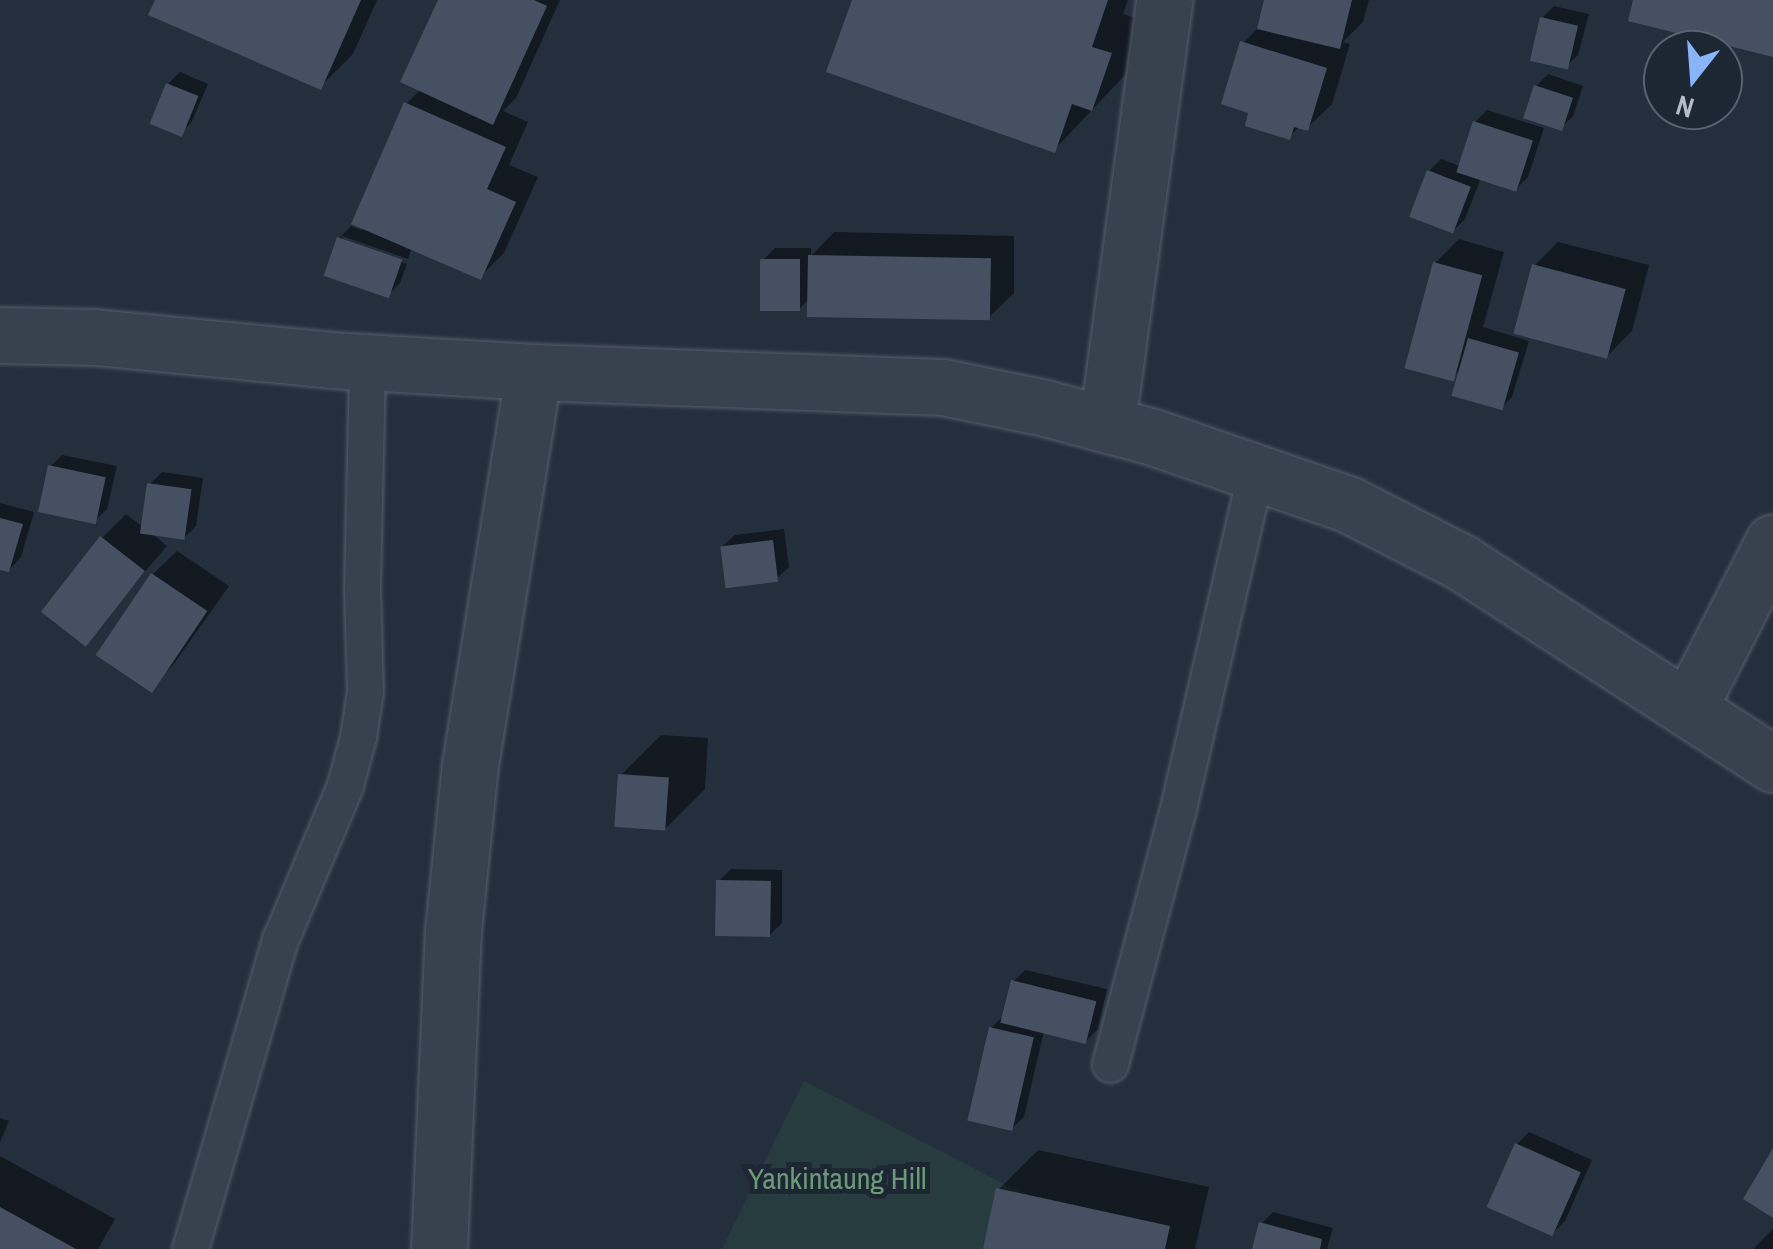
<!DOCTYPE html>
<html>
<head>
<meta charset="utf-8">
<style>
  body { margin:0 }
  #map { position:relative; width:1773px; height:1249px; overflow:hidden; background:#242f3e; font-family:"Archivo Narrow",sans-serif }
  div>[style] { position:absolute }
  .green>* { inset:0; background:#263c3f }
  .shadow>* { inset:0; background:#0007 }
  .building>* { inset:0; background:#455162; transform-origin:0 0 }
  .roads { filter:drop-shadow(0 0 2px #565f6c) drop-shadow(0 0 2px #565f6c) }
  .lane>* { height:35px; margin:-17.5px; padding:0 17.5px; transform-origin:17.5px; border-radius:17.5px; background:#38414e }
  .street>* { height:55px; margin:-27.5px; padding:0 27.5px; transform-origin:27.5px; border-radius:27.5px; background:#38414e }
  span { translate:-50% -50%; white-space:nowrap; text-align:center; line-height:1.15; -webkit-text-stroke:10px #1d2633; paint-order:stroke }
  .park-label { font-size:30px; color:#6b9a76 }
  .north { position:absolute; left:1643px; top:30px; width:100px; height:100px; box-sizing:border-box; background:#1d2633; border:2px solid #59626f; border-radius:50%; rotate:197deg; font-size:28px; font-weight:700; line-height:40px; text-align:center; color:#b4bcc9 }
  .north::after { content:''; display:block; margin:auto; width:35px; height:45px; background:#8ab4f8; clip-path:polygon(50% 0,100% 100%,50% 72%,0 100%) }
</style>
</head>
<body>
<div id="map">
  <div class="green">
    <i style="clip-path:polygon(804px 1081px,1131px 1249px,722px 1249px)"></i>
  </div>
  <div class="shadow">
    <i style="clip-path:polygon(157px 0,377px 0,353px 54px,320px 87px)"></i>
    <i style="clip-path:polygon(441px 0,560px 0,516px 98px,503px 111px,528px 122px,509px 165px,538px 177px,504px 253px,480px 277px,412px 247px,408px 259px,342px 236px,342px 242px,407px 264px,400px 283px,388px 295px,339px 238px,351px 226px,362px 230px,406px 104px,421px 89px)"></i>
    <i style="clip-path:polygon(854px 0,1128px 0,1123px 14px,1143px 20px,1125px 75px,1054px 150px)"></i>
    <i style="clip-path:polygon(1266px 0,1369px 0,1363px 22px,1343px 42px,1350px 44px,1332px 104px,1307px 128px,1300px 126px,1289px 137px,1252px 111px,1243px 43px,1260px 26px)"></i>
    <i style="clip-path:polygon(1554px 6px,1589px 14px,1578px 55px,1566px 67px,1542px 18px)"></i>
    <i style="clip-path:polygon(180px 72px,208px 84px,191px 123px,179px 135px,168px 84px)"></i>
    <i style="clip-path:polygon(1548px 74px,1583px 86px,1573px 116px,1561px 128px,1536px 86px)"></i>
    <i style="clip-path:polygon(1487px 110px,1544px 128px,1528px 177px,1516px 189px,1481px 178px,1465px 219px,1453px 231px,1429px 171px,1441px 159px,1460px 166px,1475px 122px)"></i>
    <i style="clip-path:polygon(834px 232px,1014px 236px,1014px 293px,989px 317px,810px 298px,799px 309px,763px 260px,775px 248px,811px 248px,811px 256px)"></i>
    <i style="clip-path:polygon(1459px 239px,1504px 252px,1483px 327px,1529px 341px,1512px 397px,1500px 409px,1462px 368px,1451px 378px,1435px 263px)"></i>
    <i style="clip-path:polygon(1558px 242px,1649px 265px,1632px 331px,1608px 355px,1534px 266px)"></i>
    <i style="clip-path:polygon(62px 455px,117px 466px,107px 509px,95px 521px,50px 467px)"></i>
    <i style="clip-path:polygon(162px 472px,203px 478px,196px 526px,184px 538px,151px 533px,167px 546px,85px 642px,102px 538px,126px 514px,144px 528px,150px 484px)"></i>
    <i style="clip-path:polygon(0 503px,34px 512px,21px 557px,9px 570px,0 567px)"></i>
    <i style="clip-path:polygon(784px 529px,789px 567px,776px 579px,722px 547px,735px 535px)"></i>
    <i style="clip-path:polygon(177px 551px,229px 586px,173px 665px,150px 689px,153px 574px)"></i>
    <i style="clip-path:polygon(661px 735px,708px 738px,705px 789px,665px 829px,621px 775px)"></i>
    <i style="clip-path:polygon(731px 869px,782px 870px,782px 923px,770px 935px,719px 881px)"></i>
    <i style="clip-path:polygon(1025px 970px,1107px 989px,1098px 1029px,1086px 1041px,1044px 1031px,1024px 1117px,1011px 1129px,991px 1028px,1003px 1016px,1013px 982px)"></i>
    <i style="clip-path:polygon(0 1118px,9px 1121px,0 1142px)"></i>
    <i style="clip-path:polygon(1529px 1132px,1592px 1160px,1565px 1221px,1553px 1233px,1517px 1144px)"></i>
    <i style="clip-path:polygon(1038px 1150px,1209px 1187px,1195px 1249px,985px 1249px,998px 1190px)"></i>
    <i style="clip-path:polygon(0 1156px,115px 1219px,98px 1249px,0 1249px)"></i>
    <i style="clip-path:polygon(1273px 1212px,1333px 1228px,1327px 1249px,1254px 1249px,1261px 1224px)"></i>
    <i style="clip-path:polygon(1773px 1229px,1773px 1249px,1754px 1249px,1757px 1245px)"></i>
  </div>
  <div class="building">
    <i style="clip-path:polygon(155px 0,361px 0,321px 90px,148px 15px)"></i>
    <i style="clip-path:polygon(438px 0,534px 0,547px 6px,493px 125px,400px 82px)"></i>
    <i style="clip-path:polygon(852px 0,1108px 0,1092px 47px,1112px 53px,1092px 111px,1072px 104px,1055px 153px,826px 72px)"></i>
    <i style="clip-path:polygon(1264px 0,1352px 0,1340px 49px,1257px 29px)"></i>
    <i style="clip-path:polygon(1633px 0,1773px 0,1773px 57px,1628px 21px)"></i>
    <i style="left:1540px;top:17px;width:39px;height:45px;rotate:13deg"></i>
    <i style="clip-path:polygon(1240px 41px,1327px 68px,1308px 131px,1294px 127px,1290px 140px,1245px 126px,1248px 113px,1221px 104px)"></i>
    <i style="left:166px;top:83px;width:35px;height:44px;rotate:22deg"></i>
    <i style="left:1534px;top:85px;width:41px;height:35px;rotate:18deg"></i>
    <i style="clip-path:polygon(404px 102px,506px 147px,487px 189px,516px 202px,481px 280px,351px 224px)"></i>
    <i style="left:1473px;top:121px;width:63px;height:54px;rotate:18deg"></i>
    <i style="left:1427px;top:170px;width:47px;height:50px;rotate:21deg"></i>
    <i style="left:337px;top:237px;width:69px;height:41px;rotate:19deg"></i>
    <i style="left:808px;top:255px;width:183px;height:62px;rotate:1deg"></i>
    <i style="left:760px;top:259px;width:40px;height:52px"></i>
    <i style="left:1433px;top:262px;width:51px;height:110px;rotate:15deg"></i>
    <i style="left:1532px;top:264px;width:97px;height:72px;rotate:15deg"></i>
    <i style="left:1468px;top:338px;width:53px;height:60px;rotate:16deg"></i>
    <i style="left:48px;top:465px;width:59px;height:48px;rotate:12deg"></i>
    <i style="left:147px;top:483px;width:45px;height:51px;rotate:8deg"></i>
    <i style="clip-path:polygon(0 518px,23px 524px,9px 572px,0 570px)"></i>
    <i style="left:100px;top:536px;width:57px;height:96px;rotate:38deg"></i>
    <i style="left:773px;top:540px;width:42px;height:53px;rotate:83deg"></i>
    <i style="left:151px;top:573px;width:68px;height:99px;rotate:34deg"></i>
    <i style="left:618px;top:774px;width:51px;height:53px;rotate:4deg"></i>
    <i style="left:716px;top:880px;width:55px;height:56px;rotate:1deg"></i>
    <i style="left:1011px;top:980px;width:88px;height:44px;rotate:14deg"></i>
    <i style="left:989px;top:1027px;width:46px;height:96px;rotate:13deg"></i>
    <i style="left:1515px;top:1143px;width:72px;height:70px;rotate:24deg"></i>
    <i style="clip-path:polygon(1773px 1148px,1773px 1218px,1743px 1199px)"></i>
    <i style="clip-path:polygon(996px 1188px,1170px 1226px,1165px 1249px,983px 1249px)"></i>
    <i style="clip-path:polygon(0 1207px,76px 1249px,0 1249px)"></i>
    <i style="clip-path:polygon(1259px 1222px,1322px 1239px,1320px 1249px,1252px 1249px)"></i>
  </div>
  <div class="roads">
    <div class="lane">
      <i style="left:1110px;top:1064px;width:260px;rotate:-75.1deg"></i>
      <i style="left:1177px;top:813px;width:351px;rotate:-77deg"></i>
      <i style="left:190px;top:1249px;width:322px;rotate:-73.8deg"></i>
      <i style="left:280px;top:940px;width:168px;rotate:-67.2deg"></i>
      <i style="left:345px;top:785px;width:50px;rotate:-74.8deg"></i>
      <i style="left:358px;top:737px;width:47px;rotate:-81.3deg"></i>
      <i style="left:365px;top:691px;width:103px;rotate:-91.7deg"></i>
      <i style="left:362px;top:588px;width:227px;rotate:-88.7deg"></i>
    </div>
    <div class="street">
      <i style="left:0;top:335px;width:95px;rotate:1.2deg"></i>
      <i style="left:95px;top:337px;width:238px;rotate:5.5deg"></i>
      <i style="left:332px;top:360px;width:202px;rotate:3.4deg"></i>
      <i style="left:534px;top:372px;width:409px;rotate:2.1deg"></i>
      <i style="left:943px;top:387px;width:104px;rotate:11.6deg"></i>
      <i style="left:1045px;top:408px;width:112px;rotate:15deg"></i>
      <i style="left:1153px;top:437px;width:208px;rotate:19deg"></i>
      <i style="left:1350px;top:505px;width:125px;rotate:27.2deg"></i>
      <i style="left:1461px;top:562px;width:372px;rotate:32.9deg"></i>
      <i style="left:1107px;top:424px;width:428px;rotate:-82.3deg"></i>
      <i style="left:1688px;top:709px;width:187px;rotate:-63deg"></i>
      <i style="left:439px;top:1249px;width:318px;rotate:-87.5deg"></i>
      <i style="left:453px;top:931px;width:167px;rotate:-84.2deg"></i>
      <i style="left:470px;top:765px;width:398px;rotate:-80.8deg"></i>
    </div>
  </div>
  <div class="park-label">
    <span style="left:837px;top:1178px">Yankintaung Hill</span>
  </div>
  <div class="north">N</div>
</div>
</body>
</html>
